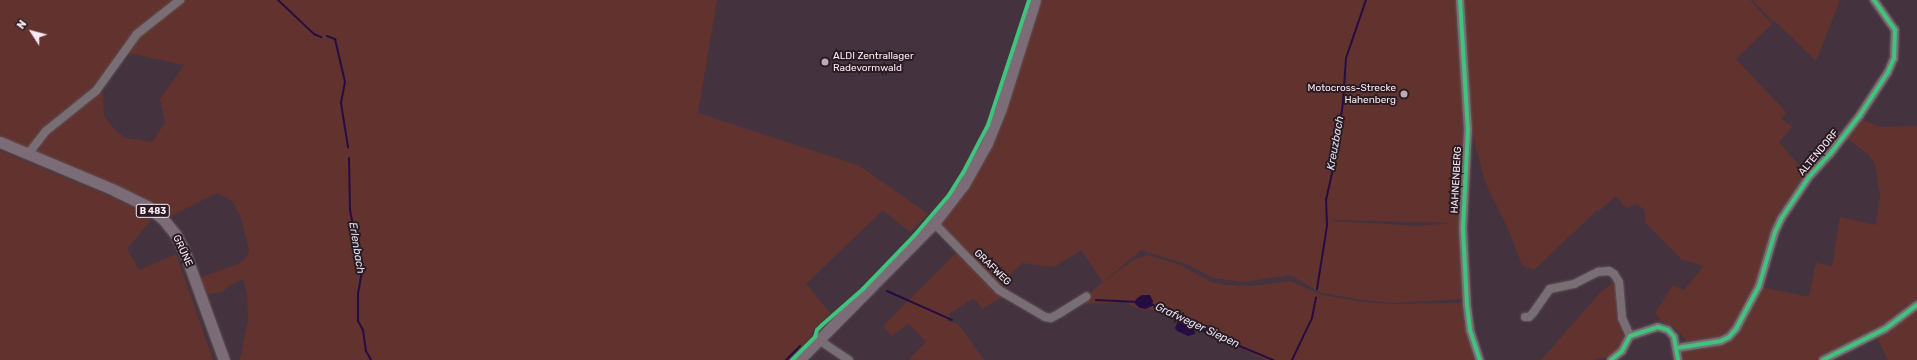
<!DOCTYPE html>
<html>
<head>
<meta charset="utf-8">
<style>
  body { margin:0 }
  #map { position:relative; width:1917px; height:360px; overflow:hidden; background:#44333e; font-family:Rubik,sans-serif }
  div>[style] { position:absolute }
  .green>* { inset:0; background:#62332e }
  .water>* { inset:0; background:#250d43 }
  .stream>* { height:2px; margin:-1px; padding:0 1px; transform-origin:1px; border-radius:1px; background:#250d43 }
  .roads { filter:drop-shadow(0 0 1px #60525a) drop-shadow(0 0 1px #60525a) }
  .minor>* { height:8px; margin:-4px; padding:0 4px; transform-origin:4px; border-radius:4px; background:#7a6e75 }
  .major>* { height:11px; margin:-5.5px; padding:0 5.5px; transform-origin:5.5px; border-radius:5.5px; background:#7b6c77 }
  .cycleway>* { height:4px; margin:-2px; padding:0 2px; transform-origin:2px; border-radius:2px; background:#40c37c }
  .dots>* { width:11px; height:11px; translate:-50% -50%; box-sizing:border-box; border:2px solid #281b22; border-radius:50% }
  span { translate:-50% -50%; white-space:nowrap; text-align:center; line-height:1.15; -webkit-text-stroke:4px #281b22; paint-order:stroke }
  .shield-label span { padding:1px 3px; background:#281b22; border:1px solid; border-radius:3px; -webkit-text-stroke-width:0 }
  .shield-label { font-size:9px; color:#fbe9f3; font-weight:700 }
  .poi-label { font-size:10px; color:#fbe9f3 }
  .left { translate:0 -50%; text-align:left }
  .right { translate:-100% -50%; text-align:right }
  .street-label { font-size:10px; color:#fbe9f3 }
  .water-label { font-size:11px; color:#e1ddf0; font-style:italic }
  .north { position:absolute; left:12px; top:12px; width:40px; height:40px; -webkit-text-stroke:3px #281b22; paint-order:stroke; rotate:306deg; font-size:11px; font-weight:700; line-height:16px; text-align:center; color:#fbe9f3 }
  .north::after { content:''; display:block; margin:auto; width:14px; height:18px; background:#fbe9f3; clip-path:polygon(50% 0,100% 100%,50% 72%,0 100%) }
</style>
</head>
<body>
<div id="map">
  <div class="green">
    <i style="clip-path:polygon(evenodd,0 0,717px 0,698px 113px,860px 166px,928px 214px,910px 232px,883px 210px,806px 284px,830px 313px,814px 329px,810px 338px,788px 360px,240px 360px,248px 320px,247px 292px,243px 279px,230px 285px,222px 292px,207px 294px,200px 278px,240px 263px,247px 257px,249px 250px,240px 215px,232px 201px,217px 193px,169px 217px,143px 197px,0 137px,0 0,124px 52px,184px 65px,160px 99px,165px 123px,152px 142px,125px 138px,113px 128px,104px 116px,103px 94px,94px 90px,124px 52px)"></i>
    <i style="clip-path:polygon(evenodd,1042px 0,1456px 0,1465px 127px,1460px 223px,1462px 299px,1391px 303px,1363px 300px,1322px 293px,1290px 275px,1244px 282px,1213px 278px,1189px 265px,1141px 250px,1103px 282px,1081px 250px,1054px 267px,1022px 263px,999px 286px,941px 224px,972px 182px,999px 131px,1042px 0,1332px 220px,1453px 223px,1418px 226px,1333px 221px,1332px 220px)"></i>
    <i style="clip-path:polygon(1463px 0,1750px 0,1772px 24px,1736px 59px,1786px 112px,1781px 119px,1792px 127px,1779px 142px,1808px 176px,1793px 197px,1757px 287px,1731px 333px,1718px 339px,1687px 341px,1675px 328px,1661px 321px,1655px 313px,1673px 285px,1684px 290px,1704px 266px,1681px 259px,1645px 222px,1645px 210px,1637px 204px,1626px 208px,1616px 196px,1599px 211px,1597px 210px,1534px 270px,1522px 265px,1509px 231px,1485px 181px,1472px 133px)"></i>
    <i style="clip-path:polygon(1753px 0,1840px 0,1816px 61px,1775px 21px,1773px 22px)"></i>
    <i style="clip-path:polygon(1860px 119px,1880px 127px,1917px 126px,1917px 303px,1883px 328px,1820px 360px,1680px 360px,1678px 349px,1724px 341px,1761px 287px,1809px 297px,1816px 263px,1832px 266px,1840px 217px,1876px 225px,1880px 195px,1875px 163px,1866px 152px,1846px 138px)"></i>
    <i style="clip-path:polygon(0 151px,114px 198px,136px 209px,151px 220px,127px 249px,139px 270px,176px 254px,213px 360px,0 360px)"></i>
    <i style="clip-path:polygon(957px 252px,1004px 296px,982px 309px,974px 298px,950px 313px,947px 321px,958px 324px,984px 360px,912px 360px,910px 358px,926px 342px,908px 323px,892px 336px,883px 326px)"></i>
    <i style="clip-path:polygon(1148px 255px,1180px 265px,1211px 282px,1224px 285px,1253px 286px,1290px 281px,1322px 295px,1363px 302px,1391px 304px,1462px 303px,1468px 331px,1476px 360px,1266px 360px,1160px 310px,1142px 310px,1124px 302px,1086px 304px,1086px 297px,1098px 286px,1135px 259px)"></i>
    <i style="clip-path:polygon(1615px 281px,1618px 310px,1623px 336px,1623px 343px,1615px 353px,1610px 356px,1593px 360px,1541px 360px,1600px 293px)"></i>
    <i style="clip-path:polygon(1917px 306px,1917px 360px,1888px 360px,1876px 336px)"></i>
  </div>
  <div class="water">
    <i style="clip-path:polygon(1142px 295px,1150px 295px,1153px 301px,1152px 306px,1146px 309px,1140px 308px,1135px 304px,1136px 299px)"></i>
    <i style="clip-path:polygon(1178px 321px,1194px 327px,1195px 334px,1188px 336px,1177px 331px,1175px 328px)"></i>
  </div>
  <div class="stream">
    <i style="left:278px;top:0;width:50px;rotate:43.4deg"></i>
    <i style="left:314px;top:34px;width:8px;rotate:23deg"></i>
    <i style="left:327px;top:36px;width:9px;rotate:21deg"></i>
    <i style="left:335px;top:39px;width:44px;rotate:76.9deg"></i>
    <i style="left:345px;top:82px;width:21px;rotate:101deg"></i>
    <i style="left:341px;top:103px;width:45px;rotate:81deg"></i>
    <i style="left:349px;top:158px;width:52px;rotate:88.9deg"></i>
    <i style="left:350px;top:210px;width:62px;rotate:78.9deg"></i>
    <i style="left:362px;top:271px;width:22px;rotate:100deg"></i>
    <i style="left:358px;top:293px;width:28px;rotate:90deg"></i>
    <i style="left:358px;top:321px;width:10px;rotate:61deg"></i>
    <i style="left:363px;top:330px;width:21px;rotate:82deg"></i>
    <i style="left:366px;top:351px;width:10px;rotate:61deg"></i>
    <i style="left:1317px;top:289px;width:64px;rotate:-81deg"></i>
    <i style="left:1327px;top:226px;width:26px;rotate:-92deg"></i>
    <i style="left:1326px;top:200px;width:41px;rotate:-77.3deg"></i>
    <i style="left:1335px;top:160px;width:59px;rotate:-82.1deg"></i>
    <i style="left:1343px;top:102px;width:44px;rotate:-86.1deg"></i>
    <i style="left:1346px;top:58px;width:61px;rotate:-71deg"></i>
    <i style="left:887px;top:291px;width:71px;rotate:24deg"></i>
    <i style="left:1096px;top:300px;width:41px;rotate:2.8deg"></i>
    <i style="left:1151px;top:304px;width:56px;rotate:27.5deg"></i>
    <i style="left:1201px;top:330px;width:78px;rotate:22.6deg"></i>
    <i style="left:786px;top:360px;width:20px;rotate:-45deg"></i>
    <i style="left:1292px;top:360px;width:47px;rotate:-64.5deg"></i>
    <i style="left:1312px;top:318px;width:21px;rotate:-79deg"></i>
  </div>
  <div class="roads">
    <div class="minor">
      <i style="left:1460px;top:0;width:129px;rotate:86.5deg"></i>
      <i style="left:1468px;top:129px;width:100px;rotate:92.9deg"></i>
      <i style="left:1463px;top:229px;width:76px;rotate:87deg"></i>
      <i style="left:1467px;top:305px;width:25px;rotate:83deg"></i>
      <i style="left:1470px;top:330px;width:32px;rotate:72deg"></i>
      <i style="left:28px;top:154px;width:29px;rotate:-52deg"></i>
      <i style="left:46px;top:131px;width:64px;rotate:-38.7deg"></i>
      <i style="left:96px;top:91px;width:70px;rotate:-54.3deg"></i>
      <i style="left:137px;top:34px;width:55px;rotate:-38.3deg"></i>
      <i style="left:934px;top:223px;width:93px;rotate:45.9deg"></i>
      <i style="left:999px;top:290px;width:53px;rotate:30.4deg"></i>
      <i style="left:1045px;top:317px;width:6px;rotate:9deg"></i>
      <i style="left:1051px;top:318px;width:10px;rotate:-29deg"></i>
      <i style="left:1060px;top:313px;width:31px;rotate:-32deg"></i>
      <i style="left:1525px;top:317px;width:4px"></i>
      <i style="left:1529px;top:317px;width:6px;rotate:-45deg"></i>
      <i style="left:1533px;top:313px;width:29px;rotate:-55deg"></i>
      <i style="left:1550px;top:289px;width:25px;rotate:-12deg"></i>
      <i style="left:1574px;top:284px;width:27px;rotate:-27deg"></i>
      <i style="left:1598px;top:272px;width:11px;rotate:-5deg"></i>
      <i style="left:1609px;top:271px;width:6px;rotate:31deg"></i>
      <i style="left:1614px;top:274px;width:9px;rotate:58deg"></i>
      <i style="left:1619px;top:282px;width:36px;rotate:85deg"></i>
      <i style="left:1622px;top:318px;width:20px;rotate:66deg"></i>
      <i style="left:819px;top:340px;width:36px;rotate:34deg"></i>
      <i style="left:1677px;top:348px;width:45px;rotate:-9deg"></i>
      <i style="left:1721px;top:341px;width:9px;rotate:-27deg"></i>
      <i style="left:1729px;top:337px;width:11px;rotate:-49deg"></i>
      <i style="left:1736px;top:329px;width:49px;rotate:-61.9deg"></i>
      <i style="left:1759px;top:286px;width:56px;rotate:-73.5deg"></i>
      <i style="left:1775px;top:232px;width:14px;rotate:-65deg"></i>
      <i style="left:1781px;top:219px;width:50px;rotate:-56.3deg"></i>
      <i style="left:1809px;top:177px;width:31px;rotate:-48deg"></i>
      <i style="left:1830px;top:154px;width:49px;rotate:-52.4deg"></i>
      <i style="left:1860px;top:115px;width:51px;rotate:-56.9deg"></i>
      <i style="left:1888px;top:72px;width:15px;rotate:-67deg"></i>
      <i style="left:1894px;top:58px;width:28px;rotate:-88deg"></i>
      <i style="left:1895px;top:30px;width:37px;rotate:-125deg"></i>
      <i style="left:1611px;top:360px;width:14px;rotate:-39deg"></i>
      <i style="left:1622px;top:351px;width:17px;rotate:-62deg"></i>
      <i style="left:1630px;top:336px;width:29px;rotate:-18deg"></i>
      <i style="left:1658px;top:327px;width:10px;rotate:17deg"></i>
      <i style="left:1668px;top:330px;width:9px;rotate:49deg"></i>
      <i style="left:1674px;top:337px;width:23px;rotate:80deg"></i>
      <i style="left:1823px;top:360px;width:69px;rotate:-26.6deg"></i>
      <i style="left:1885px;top:329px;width:40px;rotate:-37deg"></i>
    </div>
    <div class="major">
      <i style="left:0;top:142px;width:124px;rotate:22.8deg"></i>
      <i style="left:114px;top:190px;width:37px;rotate:26deg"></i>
      <i style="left:147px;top:206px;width:21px;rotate:39deg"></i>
      <i style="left:163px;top:219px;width:21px;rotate:51deg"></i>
      <i style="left:176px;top:235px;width:20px;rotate:63deg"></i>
      <i style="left:185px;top:253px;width:114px;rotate:70deg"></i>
      <i style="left:799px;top:360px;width:192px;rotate:-45.4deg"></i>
      <i style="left:934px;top:223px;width:49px;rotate:-52.4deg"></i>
      <i style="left:964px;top:184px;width:47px;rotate:-60.7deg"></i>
      <i style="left:987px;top:143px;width:38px;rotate:-68deg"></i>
      <i style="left:1001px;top:108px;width:113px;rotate:-72.5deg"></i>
    </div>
  </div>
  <div class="cycleway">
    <i style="left:1460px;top:0;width:129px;rotate:86.5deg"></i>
    <i style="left:1468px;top:129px;width:100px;rotate:92.9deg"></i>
    <i style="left:1463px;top:229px;width:76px;rotate:87deg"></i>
    <i style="left:1467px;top:305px;width:25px;rotate:83deg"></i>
    <i style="left:1470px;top:330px;width:32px;rotate:72deg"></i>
    <i style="left:1677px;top:348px;width:45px;rotate:-9deg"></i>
    <i style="left:1721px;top:341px;width:9px;rotate:-27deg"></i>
    <i style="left:1729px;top:337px;width:11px;rotate:-49deg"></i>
    <i style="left:1736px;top:329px;width:49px;rotate:-61.9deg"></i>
    <i style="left:1759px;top:286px;width:56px;rotate:-73.5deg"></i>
    <i style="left:1775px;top:232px;width:14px;rotate:-65deg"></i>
    <i style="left:1781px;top:219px;width:50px;rotate:-56.3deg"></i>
    <i style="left:1809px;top:177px;width:31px;rotate:-48deg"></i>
    <i style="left:1830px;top:154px;width:49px;rotate:-52.4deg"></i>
    <i style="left:1860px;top:115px;width:51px;rotate:-56.9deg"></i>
    <i style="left:1888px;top:72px;width:15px;rotate:-67deg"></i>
    <i style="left:1894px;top:58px;width:28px;rotate:-88deg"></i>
    <i style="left:1895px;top:30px;width:37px;rotate:-125deg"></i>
    <i style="left:792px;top:360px;width:33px;rotate:-45deg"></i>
    <i style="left:815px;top:337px;width:7px;rotate:-74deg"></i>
    <i style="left:817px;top:330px;width:7px;rotate:-45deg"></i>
    <i style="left:822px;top:325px;width:55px;rotate:-41.3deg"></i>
    <i style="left:863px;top:289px;width:74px;rotate:-46.1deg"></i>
    <i style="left:914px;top:236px;width:54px;rotate:-49.5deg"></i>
    <i style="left:949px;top:195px;width:26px;rotate:-58deg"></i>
    <i style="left:963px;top:173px;width:54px;rotate:-62.5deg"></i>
    <i style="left:988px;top:125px;width:132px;rotate:-71.8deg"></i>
    <i style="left:1611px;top:360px;width:14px;rotate:-39deg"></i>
    <i style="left:1622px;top:351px;width:17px;rotate:-62deg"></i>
    <i style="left:1630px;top:336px;width:29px;rotate:-18deg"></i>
    <i style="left:1658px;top:327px;width:10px;rotate:17deg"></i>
    <i style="left:1668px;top:330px;width:9px;rotate:49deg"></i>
    <i style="left:1674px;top:337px;width:23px;rotate:80deg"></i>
    <i style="left:1823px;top:360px;width:69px;rotate:-26.6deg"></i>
    <i style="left:1885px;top:329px;width:40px;rotate:-37deg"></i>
  </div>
  <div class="dots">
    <i style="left:825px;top:62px;background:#bba9b4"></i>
    <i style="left:1404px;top:94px;background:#bba9b4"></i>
  </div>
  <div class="shield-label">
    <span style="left:153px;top:211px">B 483</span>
  </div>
  <div class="poi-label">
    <span class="left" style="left:833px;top:62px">ALDI Zentrallager<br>Radevormwald</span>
    <span class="right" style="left:1396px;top:94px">Motocross-Strecke<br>Hahenberg</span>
  </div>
  <div class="street-label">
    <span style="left:1819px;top:153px;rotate:-50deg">ALTENDORF</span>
    <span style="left:1457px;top:180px;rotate:-87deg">HAHNENBERG</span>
    <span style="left:182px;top:251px;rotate:65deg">GRÜNE</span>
    <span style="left:992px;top:268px;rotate:44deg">GRAFWEG</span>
  </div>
  <div class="water-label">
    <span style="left:1336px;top:143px;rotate:-80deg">Kreuzbach</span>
    <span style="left:356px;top:248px;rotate:81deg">Erlenbach</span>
    <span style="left:1197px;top:326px;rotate:25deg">Grafweger Siepen</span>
  </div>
  <div class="north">N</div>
</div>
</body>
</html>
